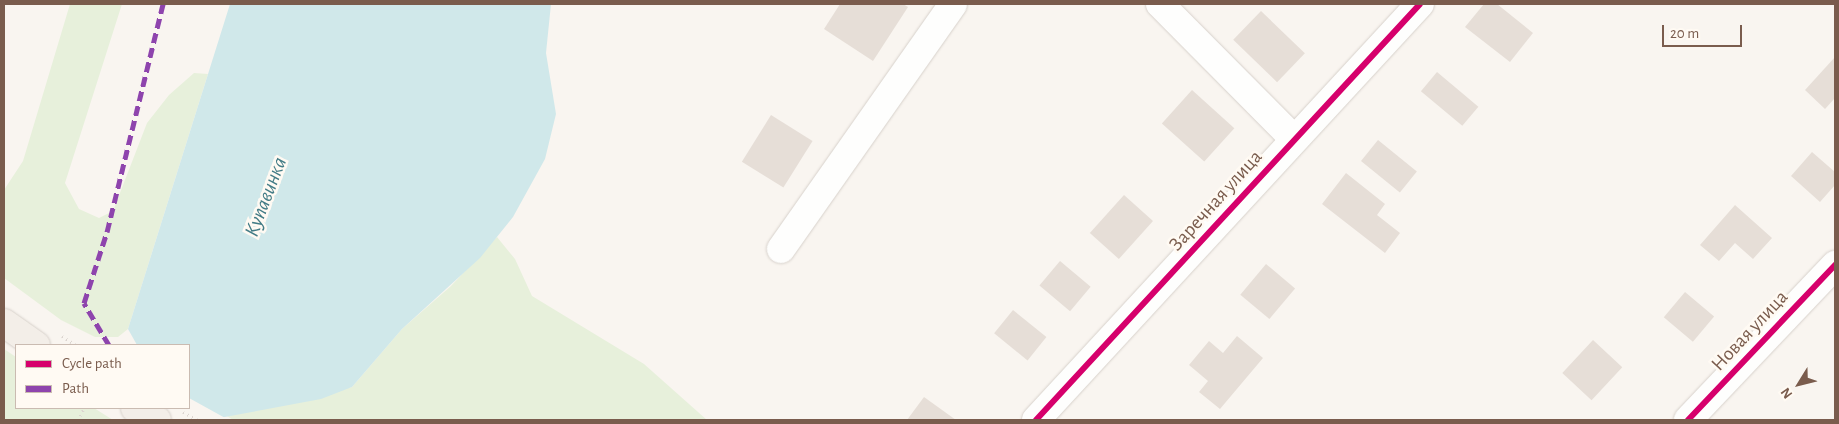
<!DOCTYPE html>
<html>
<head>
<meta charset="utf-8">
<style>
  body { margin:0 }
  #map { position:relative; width:1839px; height:424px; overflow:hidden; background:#f9f5f0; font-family:"Alegreya Sans",sans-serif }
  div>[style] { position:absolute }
  .green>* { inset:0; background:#e7f0db }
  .water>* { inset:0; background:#d0e8ea }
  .pier>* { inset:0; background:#f9f5f0 }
  .building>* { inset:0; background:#e6ded7; transform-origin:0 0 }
  .path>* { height:3px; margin-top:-1.5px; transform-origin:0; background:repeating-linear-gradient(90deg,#dcd5d0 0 1px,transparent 0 5px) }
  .roads { filter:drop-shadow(0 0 1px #d7d1cb) drop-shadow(0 0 1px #d7d1cb) }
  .minor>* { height:28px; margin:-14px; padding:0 14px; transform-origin:14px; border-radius:14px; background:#fefefd }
  .major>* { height:28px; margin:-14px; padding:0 14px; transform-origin:14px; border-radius:14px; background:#f3eee8 }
  .quiet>* { height:5px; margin-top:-2.5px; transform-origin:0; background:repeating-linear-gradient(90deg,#8e44ad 0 10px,transparent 0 15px) }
  .cycleway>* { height:6px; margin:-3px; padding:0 3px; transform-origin:3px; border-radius:3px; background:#d6006c }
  span { translate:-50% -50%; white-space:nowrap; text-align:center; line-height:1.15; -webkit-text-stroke:5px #fffaf3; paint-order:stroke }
  .street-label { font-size:20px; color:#7a5c4d }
  .water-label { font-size:21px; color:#437c86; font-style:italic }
  .frame { position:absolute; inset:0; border:5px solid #7a5c4d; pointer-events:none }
  .legend { position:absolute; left:15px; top:344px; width:175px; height:65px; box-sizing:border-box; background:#fffaf3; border:1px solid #cabbb1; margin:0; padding:6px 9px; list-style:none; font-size:15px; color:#7a5c4d }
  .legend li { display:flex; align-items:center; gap:10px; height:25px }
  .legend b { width:25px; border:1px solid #cabbb1 }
  .north { position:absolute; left:1774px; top:359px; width:50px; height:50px; -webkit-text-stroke:4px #fffaf3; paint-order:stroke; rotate:234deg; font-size:14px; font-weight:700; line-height:20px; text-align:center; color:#7a5c4d }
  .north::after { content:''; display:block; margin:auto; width:18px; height:22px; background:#7a5c4d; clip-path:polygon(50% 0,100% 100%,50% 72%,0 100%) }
  .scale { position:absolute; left:1662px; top:25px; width:80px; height:22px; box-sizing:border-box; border:2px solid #7a5c4d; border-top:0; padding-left:6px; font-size:15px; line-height:18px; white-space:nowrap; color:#7a5c4d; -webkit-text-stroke:4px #fffaf3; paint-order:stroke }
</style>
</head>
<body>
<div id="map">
  <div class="green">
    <i style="clip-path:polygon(70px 4px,122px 4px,65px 183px,79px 209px,99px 218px,113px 211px,147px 123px,169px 95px,194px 73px,208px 74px,128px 329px,118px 337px,95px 337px,61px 320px,4px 278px,4px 190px,23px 161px)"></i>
    <i style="clip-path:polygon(497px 237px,515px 259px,532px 296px,644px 364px,707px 420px,233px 420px,227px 416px,352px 387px,402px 329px,451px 286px)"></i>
    <i style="clip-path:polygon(4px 349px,16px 357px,16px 408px,94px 408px,113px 420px,4px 420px)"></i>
  </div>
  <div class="water">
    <i style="clip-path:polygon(230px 4px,551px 4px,546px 53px,556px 114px,545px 159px,513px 217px,480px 258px,402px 329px,352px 387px,321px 399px,214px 419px,189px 408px,189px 345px,137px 345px,128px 329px)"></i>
  </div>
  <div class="pier">
    <i style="clip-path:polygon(189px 398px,227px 419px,135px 420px,142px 408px,189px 408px)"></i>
  </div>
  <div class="building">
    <i style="clip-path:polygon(840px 4px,903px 4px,908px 7px,873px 61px,824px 29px)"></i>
    <i style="clip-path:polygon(1484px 4px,1497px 4px,1533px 33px,1510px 62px,1465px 27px)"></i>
    <i style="left:1261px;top:11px;width:61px;height:40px;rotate:44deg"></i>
    <i style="clip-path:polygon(1835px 57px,1835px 98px,1825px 109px,1805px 90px)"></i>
    <i style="left:1437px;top:72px;width:54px;height:25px;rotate:40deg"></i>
    <i style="left:1192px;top:90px;width:57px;height:45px;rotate:42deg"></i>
    <i style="left:771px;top:115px;width:49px;height:55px;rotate:32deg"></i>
    <i style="left:1378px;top:140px;width:50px;height:27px;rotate:39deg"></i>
    <i style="clip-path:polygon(1812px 152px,1835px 172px,1835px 185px,1820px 202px,1791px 176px)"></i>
    <i style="clip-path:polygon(1346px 173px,1385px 204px,1377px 215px,1400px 233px,1385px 253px,1322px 204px)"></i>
    <i style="left:1124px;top:195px;width:39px;height:51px;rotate:42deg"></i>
    <i style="clip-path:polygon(1735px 205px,1772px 238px,1753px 259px,1735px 243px,1719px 261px,1700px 245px)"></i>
    <i style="left:1060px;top:261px;width:40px;height:32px;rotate:40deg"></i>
    <i style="left:1266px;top:264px;width:38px;height:40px;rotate:40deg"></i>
    <i style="left:1685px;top:292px;width:38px;height:33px;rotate:40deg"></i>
    <i style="left:1013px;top:310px;width:43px;height:30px;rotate:39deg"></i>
    <i style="clip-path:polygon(1237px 336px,1263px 358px,1220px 409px,1199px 392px,1208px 381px,1189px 365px,1209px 341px,1223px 353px)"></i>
    <i style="left:1593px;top:340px;width:40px;height:45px;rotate:43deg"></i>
    <i style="clip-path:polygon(924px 397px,956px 420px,907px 420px)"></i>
  </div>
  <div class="path">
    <i style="left:62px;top:336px;width:17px;rotate:33deg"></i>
    <i style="left:183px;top:412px;width:17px;rotate:28deg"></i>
    <i style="left:78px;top:420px;width:13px;rotate:-63deg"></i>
  </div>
  <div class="roads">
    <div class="minor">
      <i style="left:1160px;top:4px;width:190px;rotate:45.2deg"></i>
      <i style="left:781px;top:249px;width:299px;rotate:-54.9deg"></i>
      <i style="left:1036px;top:420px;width:566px;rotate:-47.29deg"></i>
      <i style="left:1688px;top:420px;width:214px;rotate:-46.5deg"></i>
    </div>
    <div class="major">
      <i style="left:4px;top:323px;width:39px;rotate:35deg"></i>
      <i style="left:135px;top:408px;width:25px;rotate:29deg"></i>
    </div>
  </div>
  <div class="quiet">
    <i style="left:109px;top:345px;width:49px;rotate:-120.8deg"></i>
    <i style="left:84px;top:303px;width:75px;rotate:-72.1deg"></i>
    <i style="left:107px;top:232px;width:235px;rotate:-76.2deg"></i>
  </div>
  <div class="cycleway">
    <i style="left:1036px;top:420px;width:566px;rotate:-47.29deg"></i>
    <i style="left:1688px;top:420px;width:214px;rotate:-46.5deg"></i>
  </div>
  <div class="street-label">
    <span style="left:1216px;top:201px;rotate:-48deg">Заречная улица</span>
    <span style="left:1750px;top:331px;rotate:-47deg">Новая улица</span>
  </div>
  <div class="water-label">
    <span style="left:266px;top:197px;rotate:-69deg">Купавинка</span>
  </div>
  <div class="frame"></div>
  <ul class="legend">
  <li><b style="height:6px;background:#d6006c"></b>Cycle path</li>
  <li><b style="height:6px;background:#8e44ad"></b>Path</li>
  </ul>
  <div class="north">N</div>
  <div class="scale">20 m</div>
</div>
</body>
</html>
